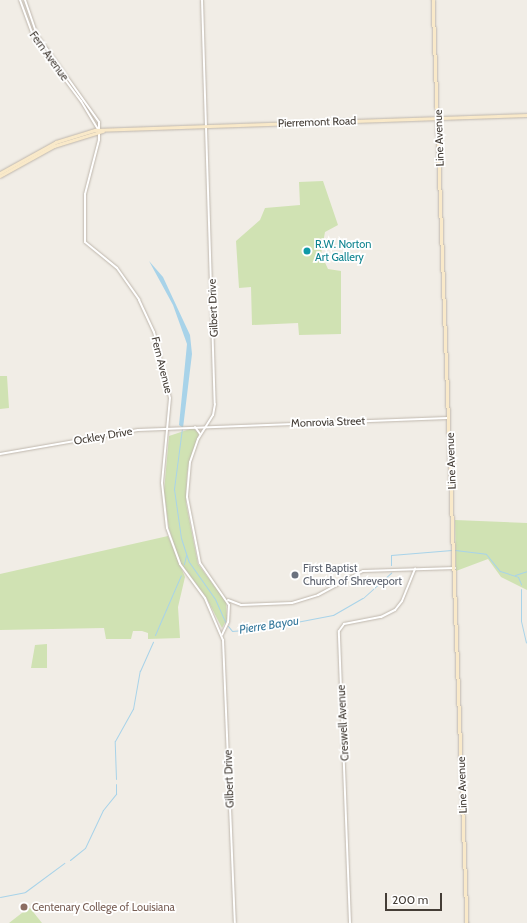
<!DOCTYPE html>
<html>
<head>
<meta charset="utf-8">
<style>
  body { margin:0 }
  #map { position:relative; width:527px; height:923px; overflow:hidden; background:#f1ede6; font-family:Cabin,sans-serif }
  div>[style] { position:absolute }
  .green>* { inset:0; background:#d0e2b3 }
  .water>* { inset:0; background:#a8d3e9 }
  .stream>* { height:1px; margin:-0.5px; padding:0 0.5px; transform-origin:0.5px; border-radius:0.5px; background:#a8d3e9 }
  .roads { filter:drop-shadow(0 0 1px #bfb7ad) drop-shadow(0 0 1px #bfb7ad) }
  .tertiary>* { height:2px; margin:-1px; padding:0 1px; transform-origin:1px; border-radius:1px; background:#fff }
  .secondary>* { height:2.5px; margin:-1.25px; padding:0 1.25px; transform-origin:1.25px; border-radius:1.25px; background:#f9e9c9 }
  .dots>* { width:11px; height:11px; translate:-50% -50%; box-sizing:border-box; border:2px solid #fff; border-radius:50% }
  span { translate:-50% -50%; white-space:nowrap; text-align:center; line-height:1.15; -webkit-text-stroke:3.5px #fff; paint-order:stroke }
  .street-label { font-size:11px; color:#443d36 }
  .culture-label { font-size:11px; color:#0d838f }
  .left { translate:0 -50%; text-align:left }
  .worship-label { font-size:11px; color:#5b616d }
  .education-label { font-size:11px; color:#785e54 }
  .water-label { font-size:12px; color:#387a9d; font-style:italic }
  .scale { position:absolute; left:385px; top:893px; width:57px; height:18px; box-sizing:border-box; border:2px solid #443d36; border-top:0; padding-left:5px; font-size:12px; line-height:14px; white-space:nowrap; color:#443d36; -webkit-text-stroke:3px #fff; paint-order:stroke }
</style>
</head>
<body>
<div id="map">
  <div class="green">
    <i style="clip-path:polygon(323px 181px,338px 225px,325px 232px,321px 254px,328px 269px,341px 271px,341px 334px,299px 335px,298px 323px,252px 325px,251px 287px,239px 288px,236px 241px,260px 220px,265px 208px,300px 205px,299px 182px)"></i>
    <i style="clip-path:polygon(0 376px,7px 376px,9px 408px,0 409px)"></i>
    <i style="clip-path:polygon(193px 428px,199px 433px,187px 473px,186px 503px,198px 564px,226px 602px,227px 619px,222px 628px,206px 597px,180px 562px,169px 529px,164px 491px,169px 436px)"></i>
    <i style="clip-path:polygon(455px 520px,527px 523px,527px 590px,501px 577px,488px 559px,456px 571px)"></i>
    <i style="clip-path:polygon(168px 536px,185px 577px,178px 607px,180px 638px,148px 639px,148px 633px,142px 631px,133px 631px,131px 639px,106px 639px,104px 628px,0 630px,0 574px)"></i>
    <i style="clip-path:polygon(47px 644px,47px 668px,31px 668px,35px 645px)"></i>
    <i style="clip-path:polygon(30px 908px,42px 923px,9px 923px,27px 909px)"></i>
  </div>
  <div class="water">
    <i style="clip-path:polygon(149px 261px,163px 277px,190px 335px,192px 354px,183px 428px,179px 425px,187px 344px,173px 305px)"></i>
  </div>
  <div class="stream">
    <i style="left:182px;top:428px;width:62px;rotate:97.5deg"></i>
    <i style="left:174px;top:489px;width:49px;rotate:81.9deg"></i>
    <i style="left:181px;top:538px;width:25px;rotate:72deg"></i>
    <i style="left:189px;top:562px;width:45px;rotate:54.9deg"></i>
    <i style="left:215px;top:599px;width:27px;rotate:66deg"></i>
    <i style="left:455px;top:550px;width:31px;rotate:7deg"></i>
    <i style="left:486px;top:554px;width:22px;rotate:51deg"></i>
    <i style="left:500px;top:571px;width:19px;rotate:18deg"></i>
    <i style="left:518px;top:577px;width:8px;rotate:67deg"></i>
    <i style="left:184px;top:564px;width:9px;rotate:-77deg"></i>
    <i style="left:391px;top:565px;width:10px;rotate:-90deg"></i>
    <i style="left:391px;top:555px;width:61px;rotate:-4.7deg"></i>
    <i style="left:515px;top:575px;width:13px;rotate:-18deg"></i>
    <i style="left:521px;top:589px;width:32px;rotate:90deg"></i>
    <i style="left:521px;top:621px;width:22px;rotate:77deg"></i>
    <i style="left:228px;top:626px;width:6px;rotate:51deg"></i>
    <i style="left:232px;top:631px;width:33px;rotate:-5deg"></i>
    <i style="left:265px;top:628px;width:69px;rotate:-10.8deg"></i>
    <i style="left:333px;top:615px;width:34px;rotate:-30deg"></i>
    <i style="left:363px;top:598px;width:38px;rotate:-42deg"></i>
    <i style="left:155px;top:635px;width:65px;rotate:-66.6deg"></i>
    <i style="left:527px;top:645px;width:1px;rotate:90deg"></i>
    <i style="left:116px;top:779px;width:38px;rotate:-92deg"></i>
    <i style="left:115px;top:741px;width:37px;rotate:-61deg"></i>
    <i style="left:133px;top:709px;width:39px;rotate:-80deg"></i>
    <i style="left:140px;top:671px;width:32px;rotate:-66deg"></i>
    <i style="left:70px;top:860px;width:19px;rotate:-39deg"></i>
    <i style="left:85px;top:848px;width:42px;rotate:-64.7deg"></i>
    <i style="left:103px;top:810px;width:21px;rotate:-51deg"></i>
    <i style="left:116px;top:794px;width:10px;rotate:-90deg"></i>
    <i style="left:0;top:897px;width:25px;rotate:-11deg"></i>
    <i style="left:25px;top:892px;width:49px;rotate:-36.6deg"></i>
  </div>
  <div class="roads">
    <div class="tertiary">
      <i style="left:20px;top:0;width:40px;rotate:69.8deg"></i>
      <i style="left:34px;top:38px;width:79px;rotate:53.3deg"></i>
      <i style="left:81px;top:101px;width:33px;rotate:59deg"></i>
      <i style="left:25px;top:0;width:37px;rotate:71deg"></i>
      <i style="left:37px;top:35px;width:107px;rotate:54.5deg"></i>
      <i style="left:99px;top:122px;width:18px;rotate:90deg"></i>
      <i style="left:99px;top:140px;width:56px;rotate:104.5deg"></i>
      <i style="left:85px;top:194px;width:48px;rotate:90deg"></i>
      <i style="left:85px;top:242px;width:41px;rotate:39.1deg"></i>
      <i style="left:117px;top:268px;width:39px;rotate:55deg"></i>
      <i style="left:139px;top:300px;width:35px;rotate:65deg"></i>
      <i style="left:154px;top:332px;width:68px;rotate:76.4deg"></i>
      <i style="left:170px;top:398px;width:85px;rotate:95.4deg"></i>
      <i style="left:162px;top:483px;width:45px;rotate:83.7deg"></i>
      <i style="left:167px;top:528px;width:38px;rotate:70deg"></i>
      <i style="left:180px;top:564px;width:42px;rotate:53.7deg"></i>
      <i style="left:205px;top:598px;width:46px;rotate:66.8deg"></i>
      <i style="left:223px;top:640px;width:283px;rotate:87.6deg"></i>
      <i style="left:202px;top:0;width:404px;rotate:88.2deg"></i>
      <i style="left:215px;top:404px;width:11px;rotate:100deg"></i>
      <i style="left:213px;top:415px;width:28px;rotate:122deg"></i>
      <i style="left:198px;top:439px;width:24px;rotate:109deg"></i>
      <i style="left:190px;top:462px;width:35px;rotate:95deg"></i>
      <i style="left:187px;top:497px;width:67px;rotate:78.9deg"></i>
      <i style="left:200px;top:563px;width:51px;rotate:55.4deg"></i>
      <i style="left:229px;top:605px;width:17px;rotate:93deg"></i>
      <i style="left:228px;top:622px;width:14px;rotate:115deg"></i>
      <i style="left:195px;top:427px;width:9px;rotate:54deg"></i>
      <i style="left:0;top:454px;width:140px;rotate:-9.9deg"></i>
      <i style="left:138px;top:430px;width:310px;rotate:-2.2deg"></i>
      <i style="left:228px;top:600px;width:14px;rotate:21deg"></i>
      <i style="left:241px;top:605px;width:51px;rotate:-2.2deg"></i>
      <i style="left:292px;top:603px;width:27px;rotate:-17deg"></i>
      <i style="left:318px;top:595px;width:51px;rotate:-28.1deg"></i>
      <i style="left:363px;top:571px;width:92px;rotate:-1.9deg"></i>
      <i style="left:350px;top:923px;width:292px;rotate:-92.2deg"></i>
      <i style="left:339px;top:631px;width:9px;rotate:-54deg"></i>
      <i style="left:344px;top:624px;width:38px;rotate:-11deg"></i>
      <i style="left:381px;top:617px;width:16px;rotate:-27deg"></i>
      <i style="left:395px;top:610px;width:11px;rotate:-52deg"></i>
      <i style="left:402px;top:601px;width:35px;rotate:-68deg"></i>
    </div>
    <div class="secondary">
      <i style="left:433px;top:0;width:924px;rotate:87.89deg"></i>
      <i style="left:0;top:173px;width:64px;rotate:-29deg"></i>
      <i style="left:56px;top:142px;width:41px;rotate:-17.1deg"></i>
      <i style="left:95px;top:130px;width:432px;rotate:-2deg"></i>
      <i style="left:0;top:176px;width:62px;rotate:-29.1deg"></i>
      <i style="left:54px;top:146px;width:51px;rotate:-17deg"></i>
    </div>
  </div>
  <div class="dots">
    <i style="left:307px;top:251px;background:#0f9aa8"></i>
    <i style="left:295px;top:575px;background:#6b7280"></i>
    <i style="left:24px;top:907px;background:#8d6e63"></i>
  </div>
  <div class="street-label">
    <span style="left:49px;top:56px;rotate:54deg">Fern Avenue</span>
    <span style="left:317px;top:122px;rotate:-2deg">Pierremont Road</span>
    <span style="left:439px;top:138px;rotate:-92deg">Line Avenue</span>
    <span style="left:213px;top:308px;rotate:-92deg">Gilbert Drive</span>
    <span style="left:162px;top:365px;rotate:76deg">Fern Avenue</span>
    <span style="left:328px;top:422px;rotate:-2deg">Monrovia Street</span>
    <span style="left:103px;top:436px;rotate:-10deg">Ockley Drive</span>
    <span style="left:451px;top:461px;rotate:-92deg">Line Avenue</span>
    <span style="left:343px;top:723px;rotate:-93deg">Creswell Avenue</span>
    <span style="left:229px;top:779px;rotate:-92deg">Gilbert Drive</span>
    <span style="left:462px;top:785px;rotate:-92deg">Line Avenue</span>
  </div>
  <div class="culture-label">
    <span class="left" style="left:315px;top:251px">R.W. Norton<br>Art Gallery</span>
  </div>
  <div class="worship-label">
    <span class="left" style="left:303px;top:575px">First Baptist<br>Church of Shreveport</span>
  </div>
  <div class="education-label">
    <span class="left" style="left:32px;top:907px">Centenary College of Louisiana</span>
  </div>
  <div class="water-label">
    <span style="left:269px;top:625px;rotate:-9deg">Pierre Bayou</span>
  </div>
  <div class="scale">200 m</div>
</div>
</body>
</html>
